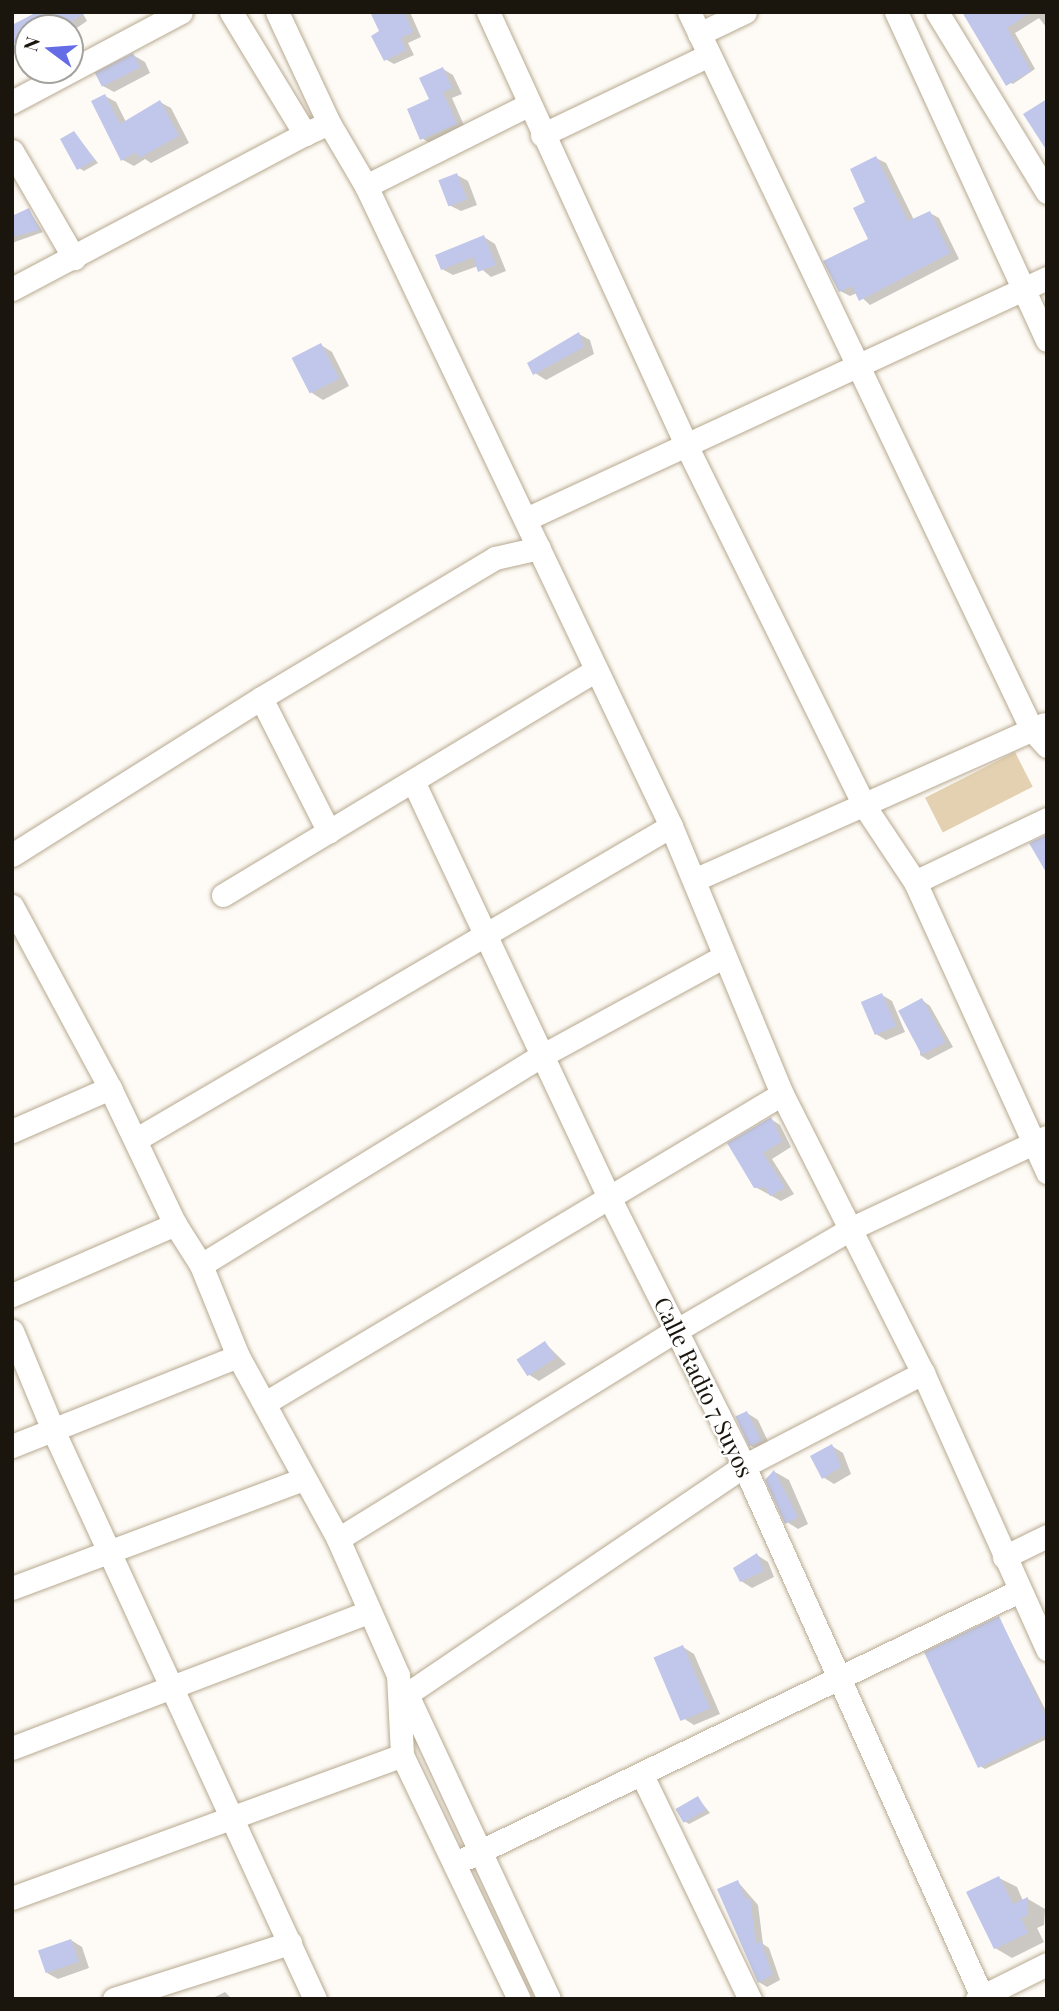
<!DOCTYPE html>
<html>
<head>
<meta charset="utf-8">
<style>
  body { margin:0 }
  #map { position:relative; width:1059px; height:2011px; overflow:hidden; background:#fefbf6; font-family:"Playfair Display",serif }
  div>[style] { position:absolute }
  .green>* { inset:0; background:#e4d1b1; transform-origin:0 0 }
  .shadow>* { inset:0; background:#0003 }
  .building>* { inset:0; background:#c0c7ea; transform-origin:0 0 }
  .roads { filter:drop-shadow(0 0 2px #b7a990) drop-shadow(0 0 2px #b7a990) }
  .minor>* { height:23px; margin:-11.5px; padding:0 11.5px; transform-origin:11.5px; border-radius:11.5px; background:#fff }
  span { translate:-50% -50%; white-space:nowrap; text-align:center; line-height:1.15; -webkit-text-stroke:5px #fff; paint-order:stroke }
  .street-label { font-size:23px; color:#1b160d }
  .frame { position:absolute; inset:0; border:14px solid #1b160d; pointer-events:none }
  .north { position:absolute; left:14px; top:14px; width:70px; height:70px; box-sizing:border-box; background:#fff; border:2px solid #a4a29e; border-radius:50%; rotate:286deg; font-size:19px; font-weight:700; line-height:28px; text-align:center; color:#1b160d }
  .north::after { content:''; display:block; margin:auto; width:24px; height:32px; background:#656de6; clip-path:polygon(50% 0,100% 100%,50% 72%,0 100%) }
</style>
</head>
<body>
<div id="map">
  <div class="green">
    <i style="left:1015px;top:752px;width:39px;height:101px;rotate:63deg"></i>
  </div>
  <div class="shadow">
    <i style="clip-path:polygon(82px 12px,87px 21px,71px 32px,62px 26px,40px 28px)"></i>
    <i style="clip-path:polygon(380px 12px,410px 12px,421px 37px,408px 43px,414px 55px,394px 64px,385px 59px)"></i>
    <i style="clip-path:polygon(964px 12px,1047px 12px,1047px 28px,1039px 18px,1015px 33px,1035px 69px,1013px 84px,1004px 79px)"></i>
    <i style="clip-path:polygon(133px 55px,145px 62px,150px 73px,114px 92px,103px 86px)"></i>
    <i style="clip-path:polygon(443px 69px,453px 75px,462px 94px,452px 98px,466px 130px,432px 145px,422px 138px)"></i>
    <i style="clip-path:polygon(105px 96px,116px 102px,126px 122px,160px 102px,171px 108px,189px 143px,151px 163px,145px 159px,134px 166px,123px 160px)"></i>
    <i style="clip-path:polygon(74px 133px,98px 163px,84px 171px,79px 168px)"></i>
    <i style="clip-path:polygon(876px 158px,886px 163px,914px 220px,930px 213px,939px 218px,959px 259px,870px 305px,857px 293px,850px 296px,840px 291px,871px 240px,867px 203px)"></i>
    <i style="clip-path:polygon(457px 175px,468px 181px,477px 205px,461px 211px,449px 205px)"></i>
    <i style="clip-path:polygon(29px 210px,43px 232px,12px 243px,12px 218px)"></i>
    <i style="clip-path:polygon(484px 237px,495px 244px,506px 271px,491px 277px,478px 266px,453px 275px,442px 269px)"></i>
    <i style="clip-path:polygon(579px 334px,590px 340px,594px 354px,546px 380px,535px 373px)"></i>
    <i style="clip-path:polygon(321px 345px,332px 352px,349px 386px,323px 400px,312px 393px)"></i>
    <i style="clip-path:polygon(882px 995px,892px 1001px,905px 1032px,886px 1040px,876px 1034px)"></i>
    <i style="clip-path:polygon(922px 1000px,930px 1006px,953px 1047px,928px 1060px,920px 1055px)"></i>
    <i style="clip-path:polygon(771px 1119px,780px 1125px,791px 1147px,772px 1159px,794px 1194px,781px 1201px,755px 1187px)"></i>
    <i style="clip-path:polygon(545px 1343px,566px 1364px,539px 1381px,528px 1374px)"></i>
    <i style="clip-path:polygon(747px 1413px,758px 1420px,771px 1448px,763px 1452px,751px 1446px)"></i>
    <i style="clip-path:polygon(832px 1446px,843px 1453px,851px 1474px,834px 1484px,823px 1477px)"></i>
    <i style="clip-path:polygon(775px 1472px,789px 1480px,808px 1524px,798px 1529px,787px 1522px)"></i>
    <i style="clip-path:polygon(757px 1555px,768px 1562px,774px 1577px,752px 1588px,741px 1581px)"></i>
    <i style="clip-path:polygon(999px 1618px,1047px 1713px,1047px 1739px,985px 1769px,980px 1766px)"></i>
    <i style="clip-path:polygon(683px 1647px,694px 1654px,720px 1714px,694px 1725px,683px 1718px)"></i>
    <i style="clip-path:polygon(698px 1798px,710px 1813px,689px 1824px,684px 1821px)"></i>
    <i style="clip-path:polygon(999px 1878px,1017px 1887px,1023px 1901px,1028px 1899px,1045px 1909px,1044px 1925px,1037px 1928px,1044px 1942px,1012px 1958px,995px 1948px)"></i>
    <i style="clip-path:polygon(738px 1882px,758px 1905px,763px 1944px,769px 1948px,780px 1980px,767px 1987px,759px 1982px)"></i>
    <i style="clip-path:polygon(71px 1940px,82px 1947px,89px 1968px,58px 1979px,47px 1973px)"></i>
    <i style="clip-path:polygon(225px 1992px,232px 1999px,213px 1999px,213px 1998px)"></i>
  </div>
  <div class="building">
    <i style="clip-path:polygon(37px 12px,87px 12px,61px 28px,28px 28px,28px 35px,12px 44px,12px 25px)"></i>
    <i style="clip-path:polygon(370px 12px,404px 12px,413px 32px,401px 38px,406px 50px,384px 61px,371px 36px,379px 31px)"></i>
    <i style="clip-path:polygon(962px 12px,1031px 12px,1007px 28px,1031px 71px,1006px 86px)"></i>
    <i style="left:133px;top:53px;width:16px;height:43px;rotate:63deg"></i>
    <i style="clip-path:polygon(443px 67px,452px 88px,443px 92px,457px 124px,420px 140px,407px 109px,429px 99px,419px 78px)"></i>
    <i style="clip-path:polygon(105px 94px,120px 124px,160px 100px,179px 136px,139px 158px,136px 152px,121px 161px,91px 101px)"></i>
    <i style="clip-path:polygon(1047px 99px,1047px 151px,1023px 114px)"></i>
    <i style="clip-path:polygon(74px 131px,95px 160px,77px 170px,60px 139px)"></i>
    <i style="clip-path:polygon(876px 156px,908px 221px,930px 211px,950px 253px,859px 301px,852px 286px,839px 292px,823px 261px,868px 239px,853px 208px,865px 202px,850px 169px)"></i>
    <i style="left:457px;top:173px;width:28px;height:20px;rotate:69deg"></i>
    <i style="clip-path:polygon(29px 208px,39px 230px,12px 237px,12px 216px)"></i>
    <i style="clip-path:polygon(484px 235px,496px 265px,478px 272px,473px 257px,441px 270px,435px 255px)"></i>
    <i style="clip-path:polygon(579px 332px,584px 347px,533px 375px,527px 363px)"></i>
    <i style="left:321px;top:343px;width:40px;height:33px;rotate:63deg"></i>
    <i style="clip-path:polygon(1046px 835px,1047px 836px,1047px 874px,1029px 843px)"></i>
    <i style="left:882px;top:993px;width:36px;height:23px;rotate:67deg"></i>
    <i style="left:922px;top:998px;width:50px;height:27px;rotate:62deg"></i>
    <i style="clip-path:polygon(771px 1117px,782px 1141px,763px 1153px,785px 1188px,770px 1196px,765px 1187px,754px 1188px,727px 1143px)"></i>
    <i style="left:545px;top:1341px;width:20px;height:34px;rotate:57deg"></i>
    <i style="left:747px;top:1411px;width:33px;height:13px;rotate:65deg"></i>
    <i style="clip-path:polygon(832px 1444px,841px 1467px,822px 1479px,810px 1456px)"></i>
    <i style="clip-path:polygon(774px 1470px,798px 1517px,785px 1524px,765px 1480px)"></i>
    <i style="clip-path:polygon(757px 1553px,764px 1571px,740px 1582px,733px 1568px)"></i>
    <i style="clip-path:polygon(999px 1616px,1047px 1719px,1047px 1735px,978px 1768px,924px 1652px)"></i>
    <i style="left:683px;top:1645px;width:69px;height:32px;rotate:67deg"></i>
    <i style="left:698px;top:1796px;width:16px;height:26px;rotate:60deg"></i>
    <i style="clip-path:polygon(999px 1876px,1013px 1904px,1028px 1897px,1028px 1915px,1021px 1918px,1028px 1933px,994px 1949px,966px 1892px)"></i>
    <i style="clip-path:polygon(738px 1880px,746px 1900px,750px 1898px,756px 1944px,761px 1941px,772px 1975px,758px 1983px,717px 1889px)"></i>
    <i style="left:71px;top:1939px;width:24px;height:35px;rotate:71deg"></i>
  </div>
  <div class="roads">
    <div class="minor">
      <i style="left:231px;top:12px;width:143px;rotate:58.8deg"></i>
      <i style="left:305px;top:134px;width:26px;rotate:-25deg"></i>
      <i style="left:329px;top:123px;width:73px;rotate:59.6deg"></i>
      <i style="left:366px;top:186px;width:709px;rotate:64.52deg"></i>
      <i style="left:671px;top:826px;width:290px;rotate:67.5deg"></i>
      <i style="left:782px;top:1094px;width:313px;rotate:63.2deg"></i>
      <i style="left:923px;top:1373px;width:303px;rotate:65.8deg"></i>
      <i style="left:277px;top:12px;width:123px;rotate:64.9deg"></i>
      <i style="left:488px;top:12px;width:476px;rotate:65.4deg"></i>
      <i style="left:686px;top:445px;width:404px;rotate:63.7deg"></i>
      <i style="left:865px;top:807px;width:90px;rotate:56.3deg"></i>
      <i style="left:915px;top:882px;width:319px;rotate:65.5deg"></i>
      <i style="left:689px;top:12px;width:796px;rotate:64.47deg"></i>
      <i style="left:1032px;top:730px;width:22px;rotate:47deg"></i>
      <i style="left:896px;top:12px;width:361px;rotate:65.3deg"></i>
      <i style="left:937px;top:12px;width:211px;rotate:58.6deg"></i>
      <i style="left:699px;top:34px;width:51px;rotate:-25.6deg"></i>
      <i style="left:12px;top:102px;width:191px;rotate:-28deg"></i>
      <i style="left:542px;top:135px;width:185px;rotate:-25.6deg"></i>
      <i style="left:12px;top:151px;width:124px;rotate:59.9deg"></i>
      <i style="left:366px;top:186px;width:183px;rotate:-26.6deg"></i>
      <i style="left:12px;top:289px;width:331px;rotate:-27.9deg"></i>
      <i style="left:526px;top:519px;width:574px;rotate:-24.82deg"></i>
      <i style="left:261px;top:698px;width:150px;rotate:63.1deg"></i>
      <i style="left:413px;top:781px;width:462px;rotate:64.8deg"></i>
      <i style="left:610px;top:1199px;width:299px;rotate:63.3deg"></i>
      <i style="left:744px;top:1466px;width:584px;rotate:65.85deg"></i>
      <i style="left:12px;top:855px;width:294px;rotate:-32.2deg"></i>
      <i style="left:261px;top:698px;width:273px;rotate:-30.9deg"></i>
      <i style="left:495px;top:558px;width:45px;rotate:-12.8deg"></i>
      <i style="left:694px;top:880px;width:383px;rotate:-24deg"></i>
      <i style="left:915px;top:882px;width:146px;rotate:-25.5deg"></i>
      <i style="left:223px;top:895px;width:433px;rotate:-31.1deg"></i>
      <i style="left:12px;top:906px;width:207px;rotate:61.7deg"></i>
      <i style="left:110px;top:1088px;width:151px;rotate:64.5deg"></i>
      <i style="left:175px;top:1224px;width:49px;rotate:57.6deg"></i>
      <i style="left:201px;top:1265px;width:98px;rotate:67.9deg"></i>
      <i style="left:238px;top:1356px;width:209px;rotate:61.3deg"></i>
      <i style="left:338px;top:1539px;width:149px;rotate:66.2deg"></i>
      <i style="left:398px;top:1675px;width:80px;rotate:87.1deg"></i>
      <i style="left:402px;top:1755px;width:271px;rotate:64.4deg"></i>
      <i style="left:12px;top:1131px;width:107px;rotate:-23.7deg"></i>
      <i style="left:135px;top:1140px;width:621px;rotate:-30.36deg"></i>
      <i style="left:201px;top:1265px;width:401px;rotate:-31.6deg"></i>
      <i style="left:543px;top:1055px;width:205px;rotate:-28.6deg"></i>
      <i style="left:12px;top:1295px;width:178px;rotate:-23.5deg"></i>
      <i style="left:12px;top:1331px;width:107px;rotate:67.5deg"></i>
      <i style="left:53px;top:1430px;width:626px;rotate:65.28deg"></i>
      <i style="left:265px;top:1403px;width:602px;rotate:-30.87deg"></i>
      <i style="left:12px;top:1446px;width:243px;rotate:-21.7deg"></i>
      <i style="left:338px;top:1539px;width:398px;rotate:-31.7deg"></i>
      <i style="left:677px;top:1330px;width:203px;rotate:-30.2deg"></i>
      <i style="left:852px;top:1228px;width:214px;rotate:-25.1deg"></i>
      <i style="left:1004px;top:1557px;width:48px;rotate:-26deg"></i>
      <i style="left:12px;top:1588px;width:311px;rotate:-20.5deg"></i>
      <i style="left:404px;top:1688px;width:343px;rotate:65deg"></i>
      <i style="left:407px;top:1694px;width:407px;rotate:-34.1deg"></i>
      <i style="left:744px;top:1466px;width:202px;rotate:-27.5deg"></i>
      <i style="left:12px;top:1748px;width:382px;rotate:-20.9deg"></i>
      <i style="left:642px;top:1775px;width:249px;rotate:64.3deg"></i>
      <i style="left:456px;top:1863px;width:625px;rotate:-25.79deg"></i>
      <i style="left:12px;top:1898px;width:415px;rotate:-20.1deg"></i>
      <i style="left:114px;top:1999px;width:185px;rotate:-17.7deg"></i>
      <i style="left:977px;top:1999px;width:78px;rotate:-26.6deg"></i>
    </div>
  </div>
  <div class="street-label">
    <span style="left:704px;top:1387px;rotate:64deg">Calle Radio 7 Suyos</span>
  </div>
  <div class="frame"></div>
  <div class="north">N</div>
</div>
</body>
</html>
